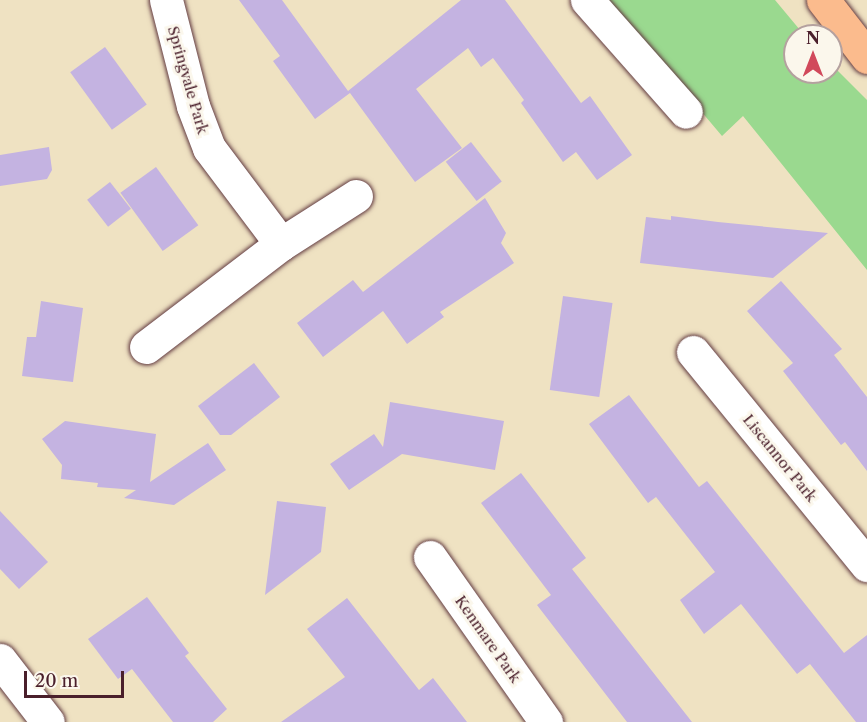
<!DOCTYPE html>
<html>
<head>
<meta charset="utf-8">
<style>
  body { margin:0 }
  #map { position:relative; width:867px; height:722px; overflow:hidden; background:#efe2c2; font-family:"Libre Caslon Text",serif }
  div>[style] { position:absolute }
  .green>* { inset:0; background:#9ad98f }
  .building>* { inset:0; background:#c4b3e1; transform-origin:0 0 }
  .roads { filter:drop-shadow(0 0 2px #633c42) drop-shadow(0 0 2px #633c42) }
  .minor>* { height:33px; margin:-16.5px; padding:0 16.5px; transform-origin:16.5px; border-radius:16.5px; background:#fff }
  .major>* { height:33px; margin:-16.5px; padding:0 16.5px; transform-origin:16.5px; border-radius:16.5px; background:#fbbb8d }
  span { translate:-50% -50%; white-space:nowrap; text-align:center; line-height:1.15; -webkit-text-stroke:6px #fbf7ec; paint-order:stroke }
  .street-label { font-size:15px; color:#4a1f2b }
  .north { position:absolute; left:783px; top:24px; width:60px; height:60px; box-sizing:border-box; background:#fbf7ec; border:2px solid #b4a19f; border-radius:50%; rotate:0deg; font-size:16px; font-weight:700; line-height:24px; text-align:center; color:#4a1f2b }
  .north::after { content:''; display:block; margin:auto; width:21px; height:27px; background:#d1495b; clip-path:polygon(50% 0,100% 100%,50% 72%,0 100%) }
  .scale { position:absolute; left:24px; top:671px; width:100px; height:27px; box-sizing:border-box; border:3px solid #4a1f2b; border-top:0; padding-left:8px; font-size:18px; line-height:21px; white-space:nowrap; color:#4a1f2b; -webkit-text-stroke:4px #fbf7ec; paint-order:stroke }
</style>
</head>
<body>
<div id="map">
  <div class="green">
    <i style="clip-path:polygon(607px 0,775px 0,805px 36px,795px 36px,795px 72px,831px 72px,831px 64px,867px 100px,867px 270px,743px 116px,722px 136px)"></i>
  </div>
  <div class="building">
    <i style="clip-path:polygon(239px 0,282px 0,348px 91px,461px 0,505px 0,581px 103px,590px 96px,632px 155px,597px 180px,576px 152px,563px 162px,521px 103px,524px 100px,493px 58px,481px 67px,468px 48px,416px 89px,462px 148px,415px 182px,350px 93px,315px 119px,273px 61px,280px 56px)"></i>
    <i style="left:105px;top:47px;width:71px;height:43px;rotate:54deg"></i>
    <i style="left:471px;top:142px;width:50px;height:32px;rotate:52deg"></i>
    <i style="clip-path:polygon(49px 147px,52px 170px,47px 179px,0 186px,0 155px)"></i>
    <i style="left:156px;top:167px;width:72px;height:44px;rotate:54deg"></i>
    <i style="left:110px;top:182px;width:34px;height:29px;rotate:52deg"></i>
    <i style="clip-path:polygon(485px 198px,506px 233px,501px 243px,514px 263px,440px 312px,444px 317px,407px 344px,383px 311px,323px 357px,297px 323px,353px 280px,363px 292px)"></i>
    <i style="clip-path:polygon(671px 216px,718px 222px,828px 233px,773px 278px,640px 263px,646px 217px,671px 220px)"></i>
    <i style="clip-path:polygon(781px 281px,842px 349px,834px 355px,867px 397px,867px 471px,845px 442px,841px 445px,783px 371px,793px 363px,747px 311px)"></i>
    <i style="left:563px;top:296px;width:50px;height:95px;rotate:8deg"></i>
    <i style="clip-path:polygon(41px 301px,83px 308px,73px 382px,22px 376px,27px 337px,36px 337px)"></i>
    <i style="clip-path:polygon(254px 363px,280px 397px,231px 435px,220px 435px,198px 406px)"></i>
    <i style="clip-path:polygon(629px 395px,699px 487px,707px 481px,844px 653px,867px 635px,867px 722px,856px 722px,810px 664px,797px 674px,741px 604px,704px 634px,680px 600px,715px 572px,656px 497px,648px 503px,589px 424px)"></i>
    <i style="clip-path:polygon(390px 402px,504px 421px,495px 470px,402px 454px,349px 490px,330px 464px,374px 434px,383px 447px)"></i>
    <i style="clip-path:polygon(65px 421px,156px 434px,150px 482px,208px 443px,226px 470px,174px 505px,124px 498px,136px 490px,97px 487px,98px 483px,61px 479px,62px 465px,42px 439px)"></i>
    <i style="clip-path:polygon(521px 473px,586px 558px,572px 569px,692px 722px,627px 722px,537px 605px,551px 595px,481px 503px)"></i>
    <i style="clip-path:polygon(277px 501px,326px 507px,321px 552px,265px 595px)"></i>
    <i style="clip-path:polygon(0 511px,48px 562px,19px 589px,0 569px)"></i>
    <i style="clip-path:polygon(147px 597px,189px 653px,185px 656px,227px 709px,213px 722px,173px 722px,132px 669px,118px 679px,88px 639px)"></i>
    <i style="clip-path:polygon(347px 598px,419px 690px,433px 678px,467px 722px,281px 722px,345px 677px,307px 629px)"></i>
  </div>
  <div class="roads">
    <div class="minor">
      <i style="left:166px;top:0;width:109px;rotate:75.7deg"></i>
      <i style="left:193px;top:106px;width:45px;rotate:69.1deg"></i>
      <i style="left:209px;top:148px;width:120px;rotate:53.1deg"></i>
      <i style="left:281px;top:244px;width:89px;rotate:-32.6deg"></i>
      <i style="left:587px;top:0;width:149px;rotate:48.5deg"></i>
      <i style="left:146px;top:347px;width:170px;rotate:-37.3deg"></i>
      <i style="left:693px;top:352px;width:275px;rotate:50.8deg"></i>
      <i style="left:430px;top:557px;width:202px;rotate:54.9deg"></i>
      <i style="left:0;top:660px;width:78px;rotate:52.3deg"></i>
    </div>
    <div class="major">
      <i style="left:823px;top:0;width:72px;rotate:52.3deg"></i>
    </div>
  </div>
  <div class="street-label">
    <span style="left:188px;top:80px;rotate:74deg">Springvale Park</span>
    <span style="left:780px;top:458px;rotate:51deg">Liscannor Park</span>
    <span style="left:488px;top:639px;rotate:55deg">Kenmare Park</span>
  </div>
  <div class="north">N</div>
  <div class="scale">20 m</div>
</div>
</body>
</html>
